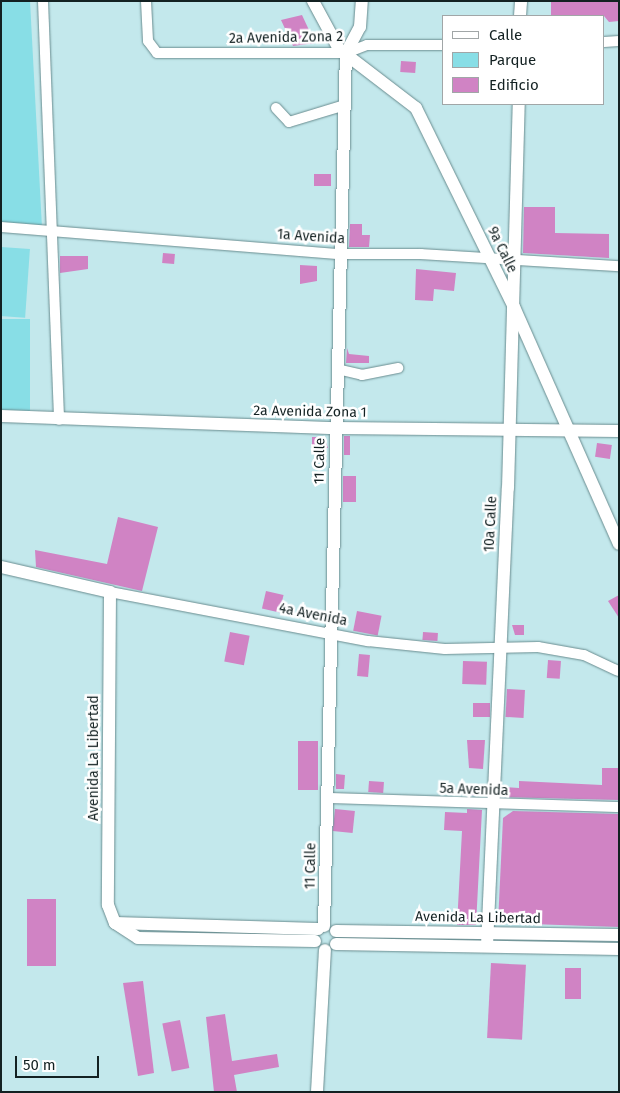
<!DOCTYPE html>
<html>
<head>
<meta charset="utf-8">
<style>
  body { margin:0 }
  #map { position:relative; width:620px; height:1093px; overflow:hidden; background:#c3e8ec; font-family:"Fira Sans",sans-serif }
  div>[style] { position:absolute }
  .green>* { inset:0; background:#88dee6; transform-origin:0 0 }
  .building>* { inset:0; background:#d083c4; transform-origin:0 0 }
  .roads { filter:drop-shadow(0 0 1px #698c8f) drop-shadow(0 0 1px #698c8f) }
  .minor>* { height:10px; margin:-5px; padding:0 5px; transform-origin:5px; border-radius:5px; background:#fff }
  .tertiary>* { height:12px; margin:-6px; padding:0 6px; transform-origin:6px; border-radius:6px; background:#fff }
  span { translate:-50% -50%; white-space:nowrap; text-align:center; line-height:1.15; -webkit-text-stroke:5px #fff; paint-order:stroke }
  .street-label { font-size:14px; color:#132122 }
  .frame { position:absolute; inset:0; border:2px solid #132122; pointer-events:none }
  .legend { position:absolute; left:442px; top:15px; width:162px; height:90px; box-sizing:border-box; background:#fff; border:1px solid #a1a6a7; margin:0; padding:6px 9px; list-style:none; font-size:15px; color:#132122 }
  .legend li { display:flex; align-items:center; gap:10px; height:25px }
  .legend b { width:25px; border:1px solid #a1a6a7 }
  .scale { position:absolute; left:15px; top:1056px; width:84px; height:22px; box-sizing:border-box; border:2px solid #132122; border-top:0; padding-left:6px; font-size:15px; line-height:18px; white-space:nowrap; color:#132122; -webkit-text-stroke:4px #fff; paint-order:stroke }
</style>
</head>
<body>
<div id="map">
  <div class="green">
    <i style="clip-path:polygon(1px 1px,30px 1px,42px 228px,1px 231px)"></i>
    <i style="left:1px;top:247px;width:29px;height:69px;rotate:4deg"></i>
    <i style="left:1px;top:319px;width:29px;height:92px"></i>
  </div>
  <div class="building">
    <i style="clip-path:polygon(551px 1px,619px 1px,619px 21px,609px 22px,604px 16px,551px 16px)"></i>
    <i style="clip-path:polygon(302px 15px,315px 43px,293px 46px,281px 20px)"></i>
    <i style="left:401px;top:61px;width:15px;height:11px;rotate:4deg"></i>
    <i style="left:314px;top:174px;width:17px;height:12px"></i>
    <i style="clip-path:polygon(524px 207px,555px 207px,555px 233px,609px 234px,609px 258px,523px 253px)"></i>
    <i style="clip-path:polygon(350px 224px,362px 224px,362px 235px,370px 235px,369px 247px,349px 247px)"></i>
    <i style="left:163px;top:253px;width:12px;height:10px;rotate:5deg"></i>
    <i style="clip-path:polygon(60px 256px,88px 256px,88px 269px,60px 273px)"></i>
    <i style="clip-path:polygon(300px 265px,317px 266px,317px 281px,300px 284px)"></i>
    <i style="clip-path:polygon(416px 269px,456px 273px,454px 291px,434px 289px,433px 301px,415px 300px)"></i>
    <i style="clip-path:polygon(347px 348px,349px 354px,369px 356px,369px 363px,346px 363px)"></i>
    <i style="left:344px;top:436px;width:6px;height:19px"></i>
    <i style="clip-path:polygon(312px 437px,324px 437px,328px 448px,312px 448px)"></i>
    <i style="left:597px;top:443px;width:15px;height:14px;rotate:8deg"></i>
    <i style="left:343px;top:476px;width:13px;height:26px"></i>
    <i style="clip-path:polygon(118px 517px,158px 527px,142px 591px,36px 567px,35px 550px,107px 564px)"></i>
    <i style="left:266px;top:591px;width:18px;height:18px;rotate:13deg"></i>
    <i style="clip-path:polygon(619px 595px,619px 618px,608px 601px)"></i>
    <i style="left:357px;top:611px;width:25px;height:20px;rotate:11deg"></i>
    <i style="clip-path:polygon(512px 625px,524px 625px,524px 635px,515px 635px)"></i>
    <i style="left:230px;top:632px;width:20px;height:30px;rotate:11deg"></i>
    <i style="left:423px;top:632px;width:15px;height:8px;rotate:4deg"></i>
    <i style="left:359px;top:654px;width:11px;height:22px;rotate:5deg"></i>
    <i style="left:548px;top:660px;width:13px;height:18px;rotate:4deg"></i>
    <i style="left:463px;top:661px;width:24px;height:23px;rotate:2deg"></i>
    <i style="left:507px;top:689px;width:18px;height:28px;rotate:3deg"></i>
    <i style="left:473px;top:703px;width:17px;height:14px"></i>
    <i style="clip-path:polygon(467px 740px,485px 740px,483px 769px,469px 768px)"></i>
    <i style="left:298px;top:741px;width:20px;height:49px"></i>
    <i style="clip-path:polygon(602px 768px,619px 768px,619px 800px,502px 797px,502px 787px,519px 788px,519px 781px,602px 785px)"></i>
    <i style="clip-path:polygon(336px 774px,345px 775px,344px 789px,336px 789px)"></i>
    <i style="left:369px;top:781px;width:15px;height:11px;rotate:4deg"></i>
    <i style="left:469px;top:789px;width:17px;height:6px;rotate:3deg"></i>
    <i style="left:335px;top:809px;width:20px;height:22px;rotate:6deg"></i>
    <i style="clip-path:polygon(467px 809px,482px 810px,476px 925px,457px 925px,462px 831px,444px 830px,445px 812px,467px 813px)"></i>
    <i style="clip-path:polygon(513px 811px,619px 814px,619px 927px,498px 923px,503px 818px)"></i>
    <i style="left:27px;top:899px;width:29px;height:67px"></i>
    <i style="left:491px;top:963px;width:35px;height:75px;rotate:3deg"></i>
    <i style="left:565px;top:968px;width:16px;height:31px"></i>
    <i style="clip-path:polygon(143px 981px,154px 1073px,138px 1076px,123px 983px)"></i>
    <i style="clip-path:polygon(225px 1014px,232px 1061px,277px 1054px,279px 1067px,234px 1075px,237px 1092px,214px 1092px,206px 1017px)"></i>
    <i style="left:180px;top:1020px;width:49px;height:18px;rotate:79deg"></i>
  </div>
  <div class="roads">
    <div class="minor">
      <i style="left:43px;top:1px;width:419px;rotate:87.8deg"></i>
      <i style="left:146px;top:1px;width:40px;rotate:87.1deg"></i>
      <i style="left:148px;top:41px;width:15px;rotate:53deg"></i>
      <i style="left:157px;top:53px;width:189px"></i>
      <i style="left:346px;top:53px;width:22px;rotate:-21deg"></i>
      <i style="left:367px;top:45px;width:77px"></i>
      <i style="left:604px;top:42px;width:15px;rotate:-4deg"></i>
      <i style="left:276px;top:108px;width:19px;rotate:47deg"></i>
      <i style="left:289px;top:122px;width:59px;rotate:-16.9deg"></i>
      <i style="left:1px;top:227px;width:340px;rotate:4.6deg"></i>
      <i style="left:340px;top:254px;width:81px"></i>
      <i style="left:421px;top:254px;width:198px;rotate:3.5deg"></i>
      <i style="left:337px;top:369px;width:26px;rotate:13deg"></i>
      <i style="left:362px;top:375px;width:37px;rotate:-11deg"></i>
      <i style="left:110px;top:592px;width:263px;rotate:10.8deg"></i>
      <i style="left:368px;top:641px;width:77px;rotate:5.9deg"></i>
      <i style="left:445px;top:649px;width:93px;rotate:-1.2deg"></i>
      <i style="left:538px;top:647px;width:47px;rotate:9.9deg"></i>
      <i style="left:584px;top:655px;width:38px;rotate:25deg"></i>
      <i style="left:327px;top:798px;width:292px;rotate:1.8deg"></i>
    </div>
    <div class="tertiary">
      <i style="left:313px;top:1px;width:55px;rotate:61.6deg"></i>
      <i style="left:339px;top:49px;width:97px;rotate:37.5deg"></i>
      <i style="left:416px;top:108px;width:222px;rotate:63.8deg"></i>
      <i style="left:514px;top:307px;width:259px;rotate:66.1deg"></i>
      <i style="left:520px;top:16px;width:15px;rotate:-86deg"></i>
      <i style="left:1px;top:416px;width:335px;rotate:2.1deg"></i>
      <i style="left:336px;top:428px;width:283px;rotate:0.6deg"></i>
      <i style="left:1px;top:567px;width:112px;rotate:12.9deg"></i>
      <i style="left:110px;top:592px;width:313px;rotate:90.4deg"></i>
      <i style="left:108px;top:905px;width:19px;rotate:69deg"></i>
      <i style="left:115px;top:923px;width:27px;rotate:33deg"></i>
      <i style="left:138px;top:938px;width:177px;rotate:1deg"></i>
      <i style="left:115px;top:923px;width:203px;rotate:1.7deg"></i>
      <i style="left:324px;top:926px;width:873px;rotate:-88.56deg"></i>
      <i style="left:346px;top:53px;width:30px;rotate:-62deg"></i>
      <i style="left:360px;top:27px;width:26px;rotate:-86deg"></i>
      <i style="left:336px;top:931px;width:283px;rotate:0.8deg"></i>
      <i style="left:336px;top:944px;width:283px;rotate:1deg"></i>
      <i style="left:487px;top:945px;width:457px;rotate:-87.4deg"></i>
      <i style="left:508px;top:488px;width:384px;rotate:-88.4deg"></i>
      <i style="left:317px;top:1092px;width:142px;rotate:-86.8deg"></i>
    </div>
  </div>
  <div class="street-label">
    <span style="left:286px;top:38px;rotate:-1deg">2a Avenida Zona 2</span>
    <span style="left:311px;top:237px;rotate:4deg">1a Avenida</span>
    <span style="left:502px;top:250px;rotate:64deg">9a Calle</span>
    <span style="left:310px;top:412px;rotate:1deg">2a Avenida Zona 1</span>
    <span style="left:320px;top:461px;rotate:-89deg">11 Calle</span>
    <span style="left:491px;top:524px;rotate:-87deg">10a Calle</span>
    <span style="left:313px;top:615px;rotate:11deg">4a Avenida</span>
    <span style="left:94px;top:758px;rotate:-90deg">Avenida La Libertad</span>
    <span style="left:474px;top:790px;rotate:2deg">5a Avenida</span>
    <span style="left:311px;top:866px;rotate:-89deg">11 Calle</span>
    <span style="left:478px;top:918px;rotate:1deg">Avenida La Libertad</span>
  </div>
  <div class="frame"></div>
  <ul class="legend">
  <li><b style="height:6px;background:#fff"></b>Calle</li>
  <li><b style="height:14px;background:#88dee6"></b>Parque</li>
  <li><b style="height:14px;background:#d083c4"></b>Edificio</li>
  </ul>
  <div class="scale">50 m</div>
</div>
</body>
</html>
